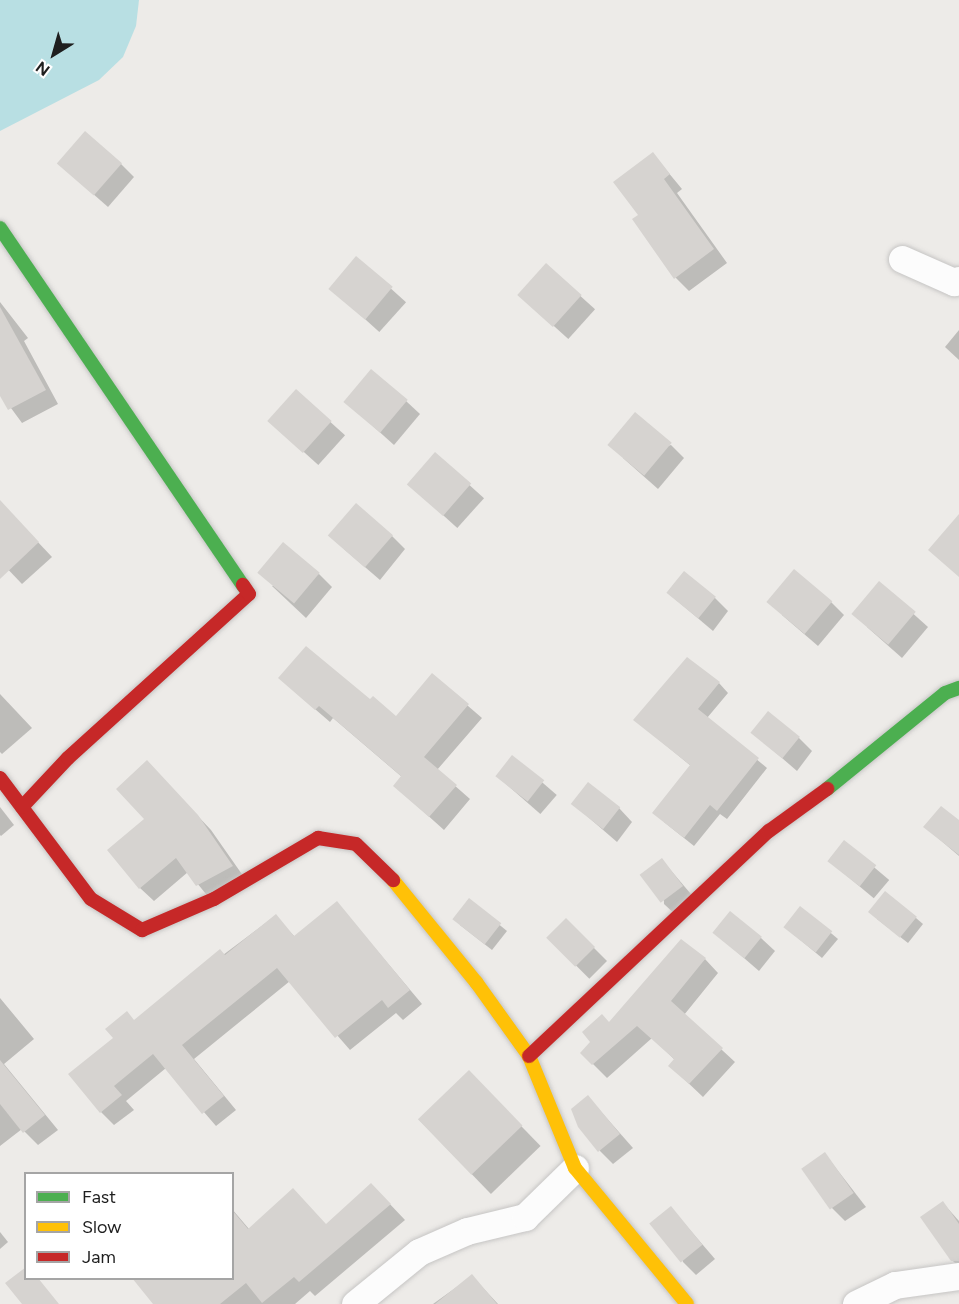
<!DOCTYPE html>
<html>
<head>
<meta charset="utf-8">
<style>
  body { margin:0 }
  #map { position:relative; width:959px; height:1304px; overflow:hidden; background:#edebe8; font-family:Figtree,sans-serif }
  div>[style] { position:absolute }
  .water>* { inset:0; background:#b8dfe3 }
  .shadow>* { inset:0; background:#0003; transform-origin:0 0 }
  .building>* { inset:0; background:#d6d3d0; transform-origin:0 0 }
  .roads { filter:drop-shadow(0 0 2px #c6c5c4) drop-shadow(0 0 2px #c6c5c4) }
  .street>* { height:27px; margin:-13.5px; padding:0 13.5px; transform-origin:13.5px; border-radius:13.5px; background:#fcfcfc }
  .fast>* { height:14px; margin:-7px; padding:0 7px; transform-origin:7px; border-radius:7px; background:#4caf50 }
  .slow>* { height:14px; margin:-7px; padding:0 7px; transform-origin:7px; border-radius:7px; background:#ffc107 }
  .jam>* { height:14px; margin:-7px; padding:0 7px; transform-origin:7px; border-radius:7px; background:#c62828 }
  span { translate:-50% -50%; white-space:nowrap; text-align:center; line-height:1.15; -webkit-text-stroke:4.5px #fff; paint-order:stroke }
  .legend { position:absolute; left:24px; top:1172px; width:210px; height:108px; box-sizing:border-box; background:#fff; border:2px solid #a5a5a5; margin:0; padding:8px 10px; list-style:none; font-size:18px; color:#1f1f1f }
  .legend li { display:flex; align-items:center; gap:12px; height:30px }
  .legend b { width:30px; border:2px solid #a5a5a5 }
  .north { position:absolute; left:24px; top:24px; width:60px; height:60px; -webkit-text-stroke:4px #fff; paint-order:stroke; rotate:217deg; font-size:16px; font-weight:700; line-height:24px; text-align:center; color:#1f1f1f }
  .north::after { content:''; display:block; margin:auto; width:21px; height:27px; background:#1f1f1f; clip-path:polygon(50% 0,100% 100%,50% 72%,0 100%) }
</style>
</head>
<body>
<div id="map">
  <div class="water">
    <i style="clip-path:polygon(0 0,139px 0,136px 26px,123px 57px,99px 80px,0 131px)"></i>
  </div>
  <div class="shadow">
    <i style="clip-path:polygon(653px 154px,682px 189px,677px 193px,727px 263px,689px 291px,676px 278px,640px 215px)"></i>
    <i style="clip-path:polygon(59px 164px,121px 164px,134px 177px,108px 207px)"></i>
    <i style="left:357px;top:258px;width:66px;height:40px;rotate:42deg"></i>
    <i style="left:546px;top:265px;width:66px;height:40px;rotate:42deg"></i>
    <i style="clip-path:polygon(0 302px,28px 338px,24px 341px,58px 404px,22px 423px,0 393px)"></i>
    <i style="clip-path:polygon(959px 330px,959px 360px,945px 347px)"></i>
    <i style="left:296px;top:391px;width:66px;height:40px;rotate:42deg"></i>
    <i style="clip-path:polygon(345px 401px,406px 401px,420px 414px,394px 445px)"></i>
    <i style="clip-path:polygon(671px 445px,684px 458px,658px 489px,623px 458px)"></i>
    <i style="left:435px;top:454px;width:66px;height:40px;rotate:42deg"></i>
    <i style="clip-path:polygon(0 515px,20px 523px,52px 557px,22px 584px,0 561px)"></i>
    <i style="clip-path:polygon(392px 536px,405px 549px,380px 580px,344px 549px)"></i>
    <i style="clip-path:polygon(319px 574px,332px 587px,306px 618px,272px 586px)"></i>
    <i style="clip-path:polygon(879px 583px,928px 627px,902px 658px,867px 627px)"></i>
    <i style="clip-path:polygon(668px 593px,715px 598px,728px 611px,713px 631px)"></i>
    <i style="clip-path:polygon(831px 602px,844px 615px,818px 646px,782px 615px)"></i>
    <i style="clip-path:polygon(432px 675px,482px 718px,437px 770px,470px 799px,444px 830px,395px 786px,402px 777px,333px 718px,330px 722px,294px 691px,370px 701px,396px 718px)"></i>
    <i style="clip-path:polygon(719px 683px,728px 693px,707px 718px,767px 768px,727px 819px,720px 814px,694px 846px,664px 822px,691px 766px,635px 720px)"></i>
    <i style="clip-path:polygon(0 694px,32px 728px,2px 754px,0 752px)"></i>
    <i style="clip-path:polygon(753px 733px,799px 738px,812px 751px,797px 771px)"></i>
    <i style="left:513px;top:757px;width:58px;height:25px;rotate:41deg"></i>
    <i style="clip-path:polygon(160px 776px,211px 830px,246px 880px,210px 899px,188px 872px,154px 901px,140px 888px,146px 819px)"></i>
    <i style="clip-path:polygon(573px 804px,619px 808px,632px 822px,617px 842px)"></i>
    <i style="clip-path:polygon(0 807px,14px 825px,1px 836px,0 835px)"></i>
    <i style="clip-path:polygon(959px 822px,959px 856px,925px 827px)"></i>
    <i style="left:844px;top:842px;width:59px;height:24px;rotate:40deg"></i>
    <i style="clip-path:polygon(662px 860px,696px 900px,678px 917px,664px 904px)"></i>
    <i style="clip-path:polygon(469px 900px,507px 931px,492px 950px,460px 925px)"></i>
    <i style="clip-path:polygon(337px 903px,422px 1004px,403px 1020px,396px 1013px,350px 1050px,290px 981px,194px 1059px,236px 1110px,216px 1126px,166px 1068px,126px 1101px,134px 1110px,114px 1125px,101px 1112px,135px 1021px,275px 916px,295px 937px)"></i>
    <i style="clip-path:polygon(801px 908px,838px 939px,822px 958px,792px 933px)"></i>
    <i style="clip-path:polygon(916px 918px,923px 924px,908px 943px,877px 919px)"></i>
    <i style="left:566px;top:920px;width:58px;height:25px;rotate:45deg"></i>
    <i style="clip-path:polygon(715px 933px,761px 938px,775px 951px,759px 971px)"></i>
    <i style="clip-path:polygon(705px 959px,718px 973px,684px 1015px,735px 1062px,703px 1097px,684px 1079px,675px 1060px,652px 1038px,607px 1078px,582px 1053px,609px 1024px)"></i>
    <i style="clip-path:polygon(0 998px,34px 1039px,4px 1064px,58px 1130px,38px 1145px,22px 1129px,0 1146px)"></i>
    <i style="left:469px;top:1072px;width:103px;height:69px;rotate:46deg"></i>
    <i style="clip-path:polygon(588px 1097px,633px 1148px,613px 1164px,600px 1151px)"></i>
    <i style="clip-path:polygon(825px 1154px,866px 1207px,845px 1221px,832px 1208px)"></i>
    <i style="clip-path:polygon(387px 1201px,405px 1220px,315px 1296px,310px 1291px,295px 1304px,155px 1304px,232px 1278px,232px 1209px,249px 1229px,327px 1226px)"></i>
    <i style="clip-path:polygon(943px 1203px,959px 1221px,959px 1267px,950px 1258px)"></i>
    <i style="clip-path:polygon(671px 1208px,715px 1259px,696px 1275px,683px 1262px)"></i>
    <i style="clip-path:polygon(0 1232px,8px 1242px,0 1249px)"></i>
    <i style="clip-path:polygon(472px 1276px,498px 1304px,433px 1304px)"></i>
  </div>
  <div class="building">
    <i style="left:85px;top:131px;width:49px;height:43px;rotate:41deg"></i>
    <i style="clip-path:polygon(653px 152px,670px 174px,664px 179px,714px 249px,674px 279px,632px 219px,638px 215px,613px 182px)"></i>
    <i style="left:356px;top:256px;width:48px;height:43px;rotate:40deg"></i>
    <i style="left:546px;top:263px;width:48px;height:43px;rotate:42deg"></i>
    <i style="clip-path:polygon(0 307px,46px 390px,8px 410px,0 396px)"></i>
    <i style="left:371px;top:369px;width:48px;height:43px;rotate:40deg"></i>
    <i style="left:296px;top:389px;width:48px;height:43px;rotate:42deg"></i>
    <i style="left:635px;top:412px;width:48px;height:43px;rotate:40deg"></i>
    <i style="left:435px;top:452px;width:48px;height:43px;rotate:41deg"></i>
    <i style="clip-path:polygon(0 500px,39px 542px,0 579px)"></i>
    <i style="left:356px;top:503px;width:49px;height:43px;rotate:41deg"></i>
    <i style="clip-path:polygon(959px 514px,959px 577px,928px 550px)"></i>
    <i style="left:283px;top:542px;width:48px;height:40px;rotate:40deg"></i>
    <i style="left:794px;top:569px;width:50px;height:43px;rotate:40deg"></i>
    <i style="left:684px;top:571px;width:41px;height:28px;rotate:39deg"></i>
    <i style="left:879px;top:581px;width:48px;height:43px;rotate:40deg"></i>
    <i style="clip-path:polygon(306px 646px,370px 699px,373px 696px,396px 716px,432px 673px,469px 704px,424px 757px,457px 785px,429px 817px,393px 786px,401px 776px,319px 706px,315px 710px,278px 678px)"></i>
    <i style="clip-path:polygon(687px 657px,720px 682px,698px 709px,759px 758px,717px 811px,710px 805px,684px 838px,652px 813px,690px 765px,633px 720px)"></i>
    <i style="left:768px;top:711px;width:41px;height:28px;rotate:39deg"></i>
    <i style="left:512px;top:755px;width:41px;height:27px;rotate:38deg"></i>
    <i style="clip-path:polygon(147px 760px,198px 815px,233px 866px,196px 886px,176px 858px,139px 889px,107px 850px,144px 819px,116px 789px)"></i>
    <i style="left:588px;top:782px;width:41px;height:28px;rotate:38deg"></i>
    <i style="clip-path:polygon(941px 806px,959px 820px,959px 855px,923px 827px)"></i>
    <i style="left:844px;top:840px;width:41px;height:27px;rotate:38deg"></i>
    <i style="left:662px;top:858px;width:35px;height:28px;rotate:53deg"></i>
    <i style="left:885px;top:891px;width:41px;height:27px;rotate:39deg"></i>
    <i style="left:469px;top:898px;width:41px;height:27px;rotate:38deg"></i>
    <i style="clip-path:polygon(337px 901px,410px 990px,388px 1008px,382px 1000px,335px 1038px,277px 968px,182px 1045px,224px 1096px,202px 1114px,153px 1054px,114px 1086px,122px 1095px,100px 1113px,68px 1074px,113px 1038px,105px 1029px,127px 1011px,134px 1020px,220px 949px,225px 955px,276px 914px,294px 936px)"></i>
    <i style="left:800px;top:906px;width:41px;height:27px;rotate:38deg"></i>
    <i style="left:730px;top:911px;width:41px;height:28px;rotate:39deg"></i>
    <i style="left:566px;top:918px;width:41px;height:28px;rotate:45deg"></i>
    <i style="clip-path:polygon(681px 939px,706px 958px,671px 1001px,723px 1048px,689px 1084px,668px 1066px,674px 1059px,637px 1026px,592px 1065px,580px 1053px,590px 1042px,582px 1032px,602px 1014px,609px 1022px)"></i>
    <i style="clip-path:polygon(0 1060px,45px 1115px,23px 1133px,0 1104px)"></i>
    <i style="left:469px;top:1070px;width:77px;height:71px;rotate:46deg"></i>
    <i style="clip-path:polygon(588px 1095px,620px 1134px,598px 1152px,578px 1127px,571px 1109px)"></i>
    <i style="left:825px;top:1152px;width:50px;height:29px;rotate:55deg"></i>
    <i style="clip-path:polygon(371px 1183px,391px 1204px,299px 1282px,294px 1277px,262px 1303px,246px 1283px,220px 1304px,153px 1304px,132px 1278px,232px 1278px,232px 1210px,248px 1229px,293px 1188px,326px 1224px)"></i>
    <i style="clip-path:polygon(943px 1201px,959px 1224px,959px 1261px,951px 1261px,920px 1217px)"></i>
    <i style="left:671px;top:1206px;width:50px;height:28px;rotate:51deg"></i>
    <i style="clip-path:polygon(26px 1267px,26px 1278px,38px 1278px,59px 1304px,22px 1304px,5px 1283px)"></i>
    <i style="clip-path:polygon(472px 1274px,497px 1304px,435px 1304px)"></i>
  </div>
  <div class="roads">
    <div class="street">
      <i style="left:902px;top:259px;width:57px;rotate:23.9deg"></i>
      <i style="left:954px;top:282px;width:5px;rotate:-22deg"></i>
      <i style="left:355px;top:1304px;width:82px;rotate:-39.1deg"></i>
      <i style="left:419px;top:1252px;width:52px;rotate:-23.6deg"></i>
      <i style="left:467px;top:1231px;width:60px;rotate:-13.6deg"></i>
      <i style="left:525px;top:1217px;width:70px;rotate:-44.4deg"></i>
      <i style="left:856px;top:1304px;width:43px;rotate:-26deg"></i>
      <i style="left:895px;top:1285px;width:65px;rotate:-8deg"></i>
    </div>
    <div class="fast">
      <i style="left:0;top:228px;width:432px;rotate:55.8deg"></i>
      <i style="left:827px;top:789px;width:152px;rotate:-39.1deg"></i>
      <i style="left:945px;top:693px;width:15px;rotate:-20deg"></i>
    </div>
    <div class="slow">
      <i style="left:393px;top:880px;width:132px;rotate:50.9deg"></i>
      <i style="left:476px;top:982px;width:91px;rotate:54.4deg"></i>
      <i style="left:529px;top:1056px;width:121px;rotate:67.7deg"></i>
      <i style="left:575px;top:1168px;width:176px;rotate:50.5deg"></i>
    </div>
    <div class="jam">
      <i style="left:0;top:778px;width:151px;rotate:53.1deg"></i>
      <i style="left:91px;top:899px;width:60px;rotate:31.3deg"></i>
      <i style="left:142px;top:930px;width:78px;rotate:-23.3deg"></i>
      <i style="left:214px;top:899px;width:121px;rotate:-30.4deg"></i>
      <i style="left:318px;top:838px;width:38px;rotate:9deg"></i>
      <i style="left:356px;top:844px;width:52px;rotate:44.2deg"></i>
      <i style="left:22px;top:807px;width:67px;rotate:-46.8deg"></i>
      <i style="left:68px;top:758px;width:244px;rotate:-42.2deg"></i>
      <i style="left:249px;top:594px;width:11px;rotate:-124deg"></i>
      <i style="left:529px;top:1056px;width:329px;rotate:-43.2deg"></i>
      <i style="left:769px;top:831px;width:72px;rotate:-35.9deg"></i>
    </div>
  </div>
  <ul class="legend">
  <li><b style="height:8px;background:#4caf50"></b>Fast</li>
  <li><b style="height:8px;background:#ffc107"></b>Slow</li>
  <li><b style="height:8px;background:#c62828"></b>Jam</li>
  </ul>
  <div class="north">N</div>
</div>
</body>
</html>
